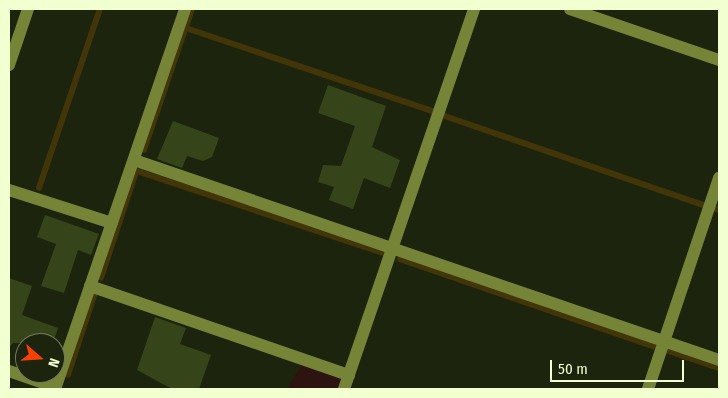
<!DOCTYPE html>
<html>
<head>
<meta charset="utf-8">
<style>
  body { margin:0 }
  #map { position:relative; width:728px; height:398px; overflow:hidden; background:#1c240d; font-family:"Fira Sans Condensed",sans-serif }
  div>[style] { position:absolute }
  .green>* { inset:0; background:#2e1410 }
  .stream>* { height:5.5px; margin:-2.75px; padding:0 2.75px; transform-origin:2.75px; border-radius:2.75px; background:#423608 }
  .building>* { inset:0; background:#354519 }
  .minor>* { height:12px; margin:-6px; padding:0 6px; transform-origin:6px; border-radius:6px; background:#758437 }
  span { translate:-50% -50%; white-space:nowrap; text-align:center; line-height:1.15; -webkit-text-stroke:4px #1c240d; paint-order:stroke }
  .frame { position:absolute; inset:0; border:10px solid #f2ffd0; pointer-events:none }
  .north { position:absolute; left:15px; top:333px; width:50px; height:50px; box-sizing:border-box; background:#1c240d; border:1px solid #727c5b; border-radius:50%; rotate:109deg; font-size:14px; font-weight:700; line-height:20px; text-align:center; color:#f2ffd0 }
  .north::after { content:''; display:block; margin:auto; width:18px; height:22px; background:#fb4000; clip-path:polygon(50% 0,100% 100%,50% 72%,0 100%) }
  .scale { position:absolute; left:550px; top:360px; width:134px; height:22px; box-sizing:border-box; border:2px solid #f2ffd0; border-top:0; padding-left:6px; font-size:15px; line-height:18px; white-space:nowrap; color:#f2ffd0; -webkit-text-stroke:4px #1c240d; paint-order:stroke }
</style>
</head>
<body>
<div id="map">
  <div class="green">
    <i style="clip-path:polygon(303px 363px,343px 377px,338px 389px,287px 389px)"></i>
  </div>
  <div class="stream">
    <i style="left:186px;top:28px;width:260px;rotate:18.6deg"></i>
    <i style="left:445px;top:116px;width:274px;rotate:19deg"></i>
    <i style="left:144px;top:150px;width:149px;rotate:-71.2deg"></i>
    <i style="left:137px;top:171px;width:260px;rotate:18.4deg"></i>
    <i style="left:39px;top:188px;width:189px;rotate:-71.2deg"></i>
    <i style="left:717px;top:209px;width:2px;rotate:27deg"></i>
    <i style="left:400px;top:259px;width:268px;rotate:19deg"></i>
    <i style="left:101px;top:278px;width:108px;rotate:-71.7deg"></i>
    <i style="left:669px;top:351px;width:53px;rotate:18.8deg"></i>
    <i style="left:68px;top:375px;width:86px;rotate:-71.8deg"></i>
  </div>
  <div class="building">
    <i style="clip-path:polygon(328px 85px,386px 106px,372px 147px,400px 160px,390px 188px,364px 178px,353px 209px,329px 200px,334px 187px,318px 182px,323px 165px,341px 166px,355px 126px,318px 113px)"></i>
    <i style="clip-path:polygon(173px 121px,219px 138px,212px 157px,203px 161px,187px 156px,182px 168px,157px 159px)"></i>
    <i style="clip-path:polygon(45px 215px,99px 234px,91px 255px,78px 250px,64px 293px,41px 286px,56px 244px,37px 237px)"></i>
    <i style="clip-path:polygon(9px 278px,32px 286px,22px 315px,58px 328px,53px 343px,13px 343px,9px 348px)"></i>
    <i style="clip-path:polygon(155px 317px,186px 328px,180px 344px,211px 355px,199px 389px,172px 389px,137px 370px)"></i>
  </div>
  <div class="minor">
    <i style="left:570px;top:9px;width:157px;rotate:18.9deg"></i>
    <i style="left:9px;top:65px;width:59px;rotate:-71.3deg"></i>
    <i style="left:134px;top:160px;width:618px;rotate:18.87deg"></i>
    <i style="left:9px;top:190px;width:108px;rotate:17.8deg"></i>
    <i style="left:90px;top:286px;width:274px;rotate:19deg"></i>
    <i style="left:9px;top:371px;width:49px;rotate:19.2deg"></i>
    <i style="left:55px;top:389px;width:402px;rotate:-71.1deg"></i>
    <i style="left:344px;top:389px;width:402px;rotate:-71.1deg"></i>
    <i style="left:648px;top:389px;width:223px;rotate:-71.4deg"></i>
  </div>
  <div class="frame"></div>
  <div class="north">N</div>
  <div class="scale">50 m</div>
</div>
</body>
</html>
